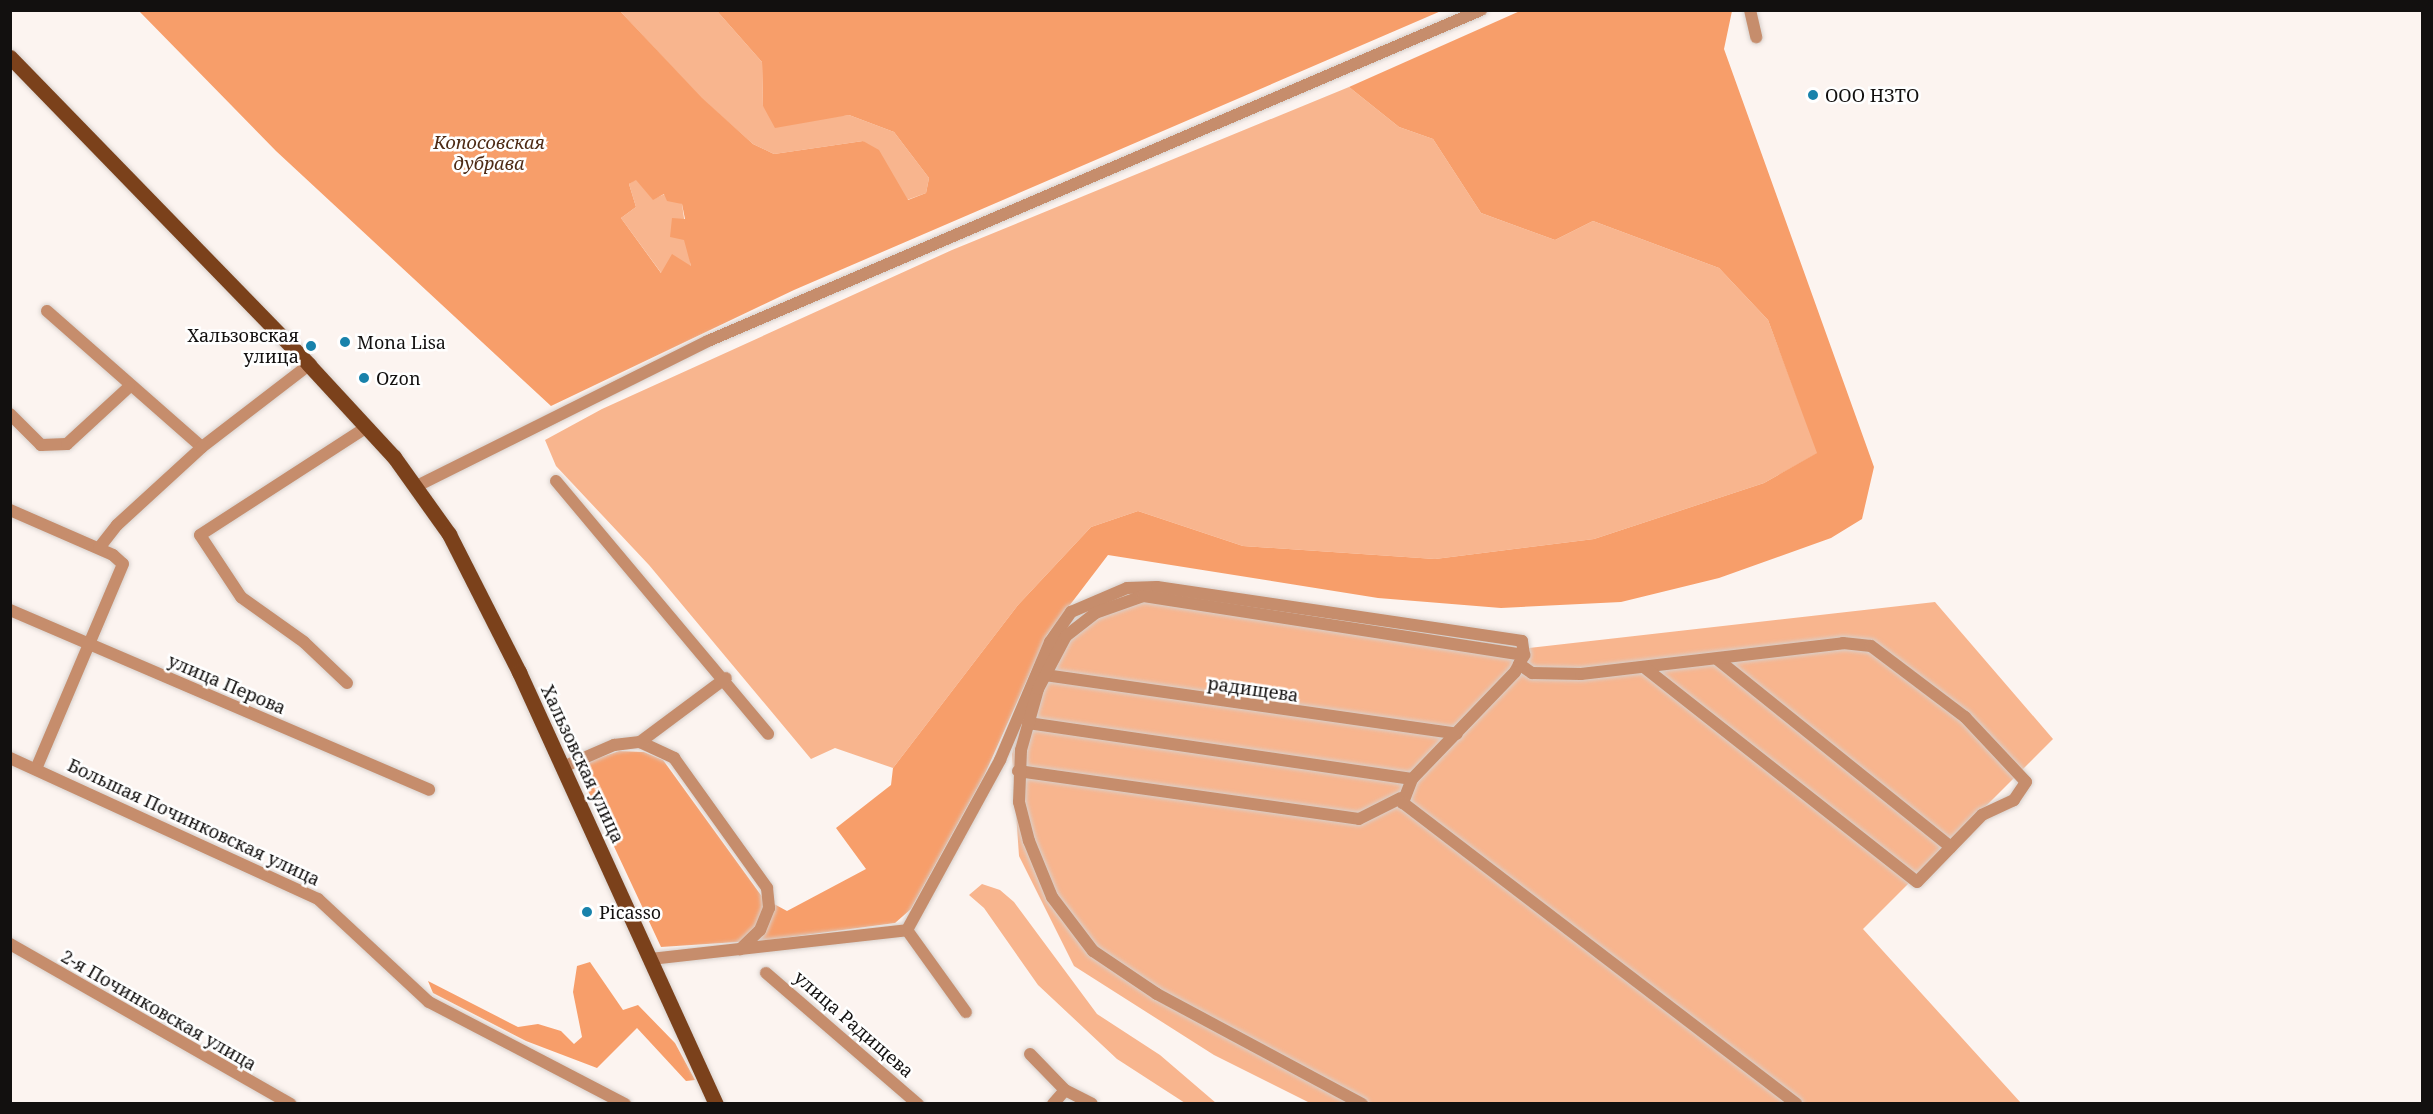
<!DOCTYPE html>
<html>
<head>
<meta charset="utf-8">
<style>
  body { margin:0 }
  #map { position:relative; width:2433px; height:1114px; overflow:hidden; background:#fcf4f0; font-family:"Noto Serif",serif }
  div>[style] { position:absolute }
  .green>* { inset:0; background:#f8b58e }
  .forest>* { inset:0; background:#f79e6a }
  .roads { filter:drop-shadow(0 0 2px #d7d0cc) drop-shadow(0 0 2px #d7d0cc) }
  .minor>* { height:12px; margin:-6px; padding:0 6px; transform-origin:6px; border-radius:6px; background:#c68d6c }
  .major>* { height:15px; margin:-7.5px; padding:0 7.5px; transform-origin:7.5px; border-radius:7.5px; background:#7b411b }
  .dots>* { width:16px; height:16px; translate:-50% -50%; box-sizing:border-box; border:3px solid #fff; border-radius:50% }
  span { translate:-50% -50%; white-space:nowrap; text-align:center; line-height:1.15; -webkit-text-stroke:5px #fff; paint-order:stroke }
  .poi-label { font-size:18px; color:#12100f }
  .left { translate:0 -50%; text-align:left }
  .right { translate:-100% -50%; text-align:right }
  .park-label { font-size:18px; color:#4e2b15; font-style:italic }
  .street-label { font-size:18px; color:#12100f }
  .frame { position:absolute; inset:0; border:12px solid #12100f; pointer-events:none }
</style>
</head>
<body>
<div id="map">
  <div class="green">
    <i style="clip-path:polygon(620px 11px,717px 11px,762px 62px,763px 106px,814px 119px,849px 115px,894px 132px,929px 178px,926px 193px,907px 200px,863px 141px,774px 154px,753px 144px,701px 98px)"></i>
    <i style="clip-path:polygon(1349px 87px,1399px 127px,1433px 139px,1481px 213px,1555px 240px,1593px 221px,1719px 268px,1768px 320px,1818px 453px,1764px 483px,1594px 539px,1435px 559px,1243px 546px,1138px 511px,1091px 527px,1018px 605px,893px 768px,835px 748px,811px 759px,649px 565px,556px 466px,545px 440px,602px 409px,952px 250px)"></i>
    <i style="clip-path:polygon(636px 179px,653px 199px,665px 194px,682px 204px,691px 267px,662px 274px,621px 218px,636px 207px,629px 184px)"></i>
    <i style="clip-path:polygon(1136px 591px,1529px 648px,1935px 602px,2053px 739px,1863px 929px,2021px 1103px,1310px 1103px,1214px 1055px,1074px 966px,1019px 856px,1012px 754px,1036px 677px,1090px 609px)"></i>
    <i style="clip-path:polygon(982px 884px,1000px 890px,1014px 902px,1097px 1014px,1160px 1055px,1216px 1103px,1185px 1103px,1117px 1059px,1038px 985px,984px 908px,969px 895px)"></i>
  </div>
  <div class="forest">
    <i style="clip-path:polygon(evenodd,139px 11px,620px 11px,702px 98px,753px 144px,774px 154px,863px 141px,879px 150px,908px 200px,926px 193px,929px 178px,894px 132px,849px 115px,775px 128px,763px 106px,762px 62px,717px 11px,1441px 11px,794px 290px,551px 406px,276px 151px,139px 11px,636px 180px,653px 200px,664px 194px,667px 201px,682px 204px,685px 219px,672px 218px,670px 237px,684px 240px,691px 266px,672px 254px,661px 273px,621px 218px,636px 207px,629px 184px,636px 180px)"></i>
    <i style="clip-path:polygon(1520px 11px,1732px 11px,1724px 49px,1874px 467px,1862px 519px,1831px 538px,1719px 578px,1621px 602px,1501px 608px,1378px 598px,1108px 555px,1047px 635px,984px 776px,911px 909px,895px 923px,768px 940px,661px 947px,582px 778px,590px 761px,619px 751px,644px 752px,663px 760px,763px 898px,787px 911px,866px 869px,836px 828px,891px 785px,893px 768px,1018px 605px,1091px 527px,1138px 511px,1243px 546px,1435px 559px,1594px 539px,1764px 483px,1817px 453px,1768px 320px,1719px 268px,1593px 221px,1555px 240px,1481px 213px,1433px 139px,1399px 127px,1349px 87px)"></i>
    <i style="clip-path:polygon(590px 962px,623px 1010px,638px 1005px,675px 1043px,695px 1080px,686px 1081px,637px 1028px,597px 1068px,526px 1041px,433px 993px,428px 981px,518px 1027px,538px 1024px,561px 1031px,574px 1044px,582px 1037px,573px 992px,577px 966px)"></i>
  </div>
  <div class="roads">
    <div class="minor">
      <i style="left:1750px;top:10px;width:28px;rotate:77deg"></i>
      <i style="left:47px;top:311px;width:206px;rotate:41.3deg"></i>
      <i style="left:10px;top:414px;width:44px;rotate:45deg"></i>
      <i style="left:41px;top:445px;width:26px;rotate:-2deg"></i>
      <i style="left:67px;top:444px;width:84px;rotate:-42.6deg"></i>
      <i style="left:556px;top:481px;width:330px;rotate:50deg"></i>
      <i style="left:417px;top:486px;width:325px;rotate:-26.5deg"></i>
      <i style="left:708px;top:341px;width:841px;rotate:-23.18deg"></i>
      <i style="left:10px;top:510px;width:112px;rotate:23.6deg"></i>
      <i style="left:113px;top:555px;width:13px;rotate:42deg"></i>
      <i style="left:123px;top:564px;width:223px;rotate:113deg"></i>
      <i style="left:99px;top:548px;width:29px;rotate:-52deg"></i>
      <i style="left:117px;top:525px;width:115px;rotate:-42.5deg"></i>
      <i style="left:202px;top:447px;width:135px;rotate:-37.5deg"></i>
      <i style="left:10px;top:610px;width:456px;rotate:23.2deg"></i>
      <i style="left:1717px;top:659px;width:300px;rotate:38.8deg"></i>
      <i style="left:1519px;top:664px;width:16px;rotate:35deg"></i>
      <i style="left:1532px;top:673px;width:49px;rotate:1.2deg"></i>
      <i style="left:1581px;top:674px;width:264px;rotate:-6.7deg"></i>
      <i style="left:1843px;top:643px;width:28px;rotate:6deg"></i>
      <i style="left:1871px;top:646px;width:118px;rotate:37.1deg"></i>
      <i style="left:1965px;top:717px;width:89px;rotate:46.8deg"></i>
      <i style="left:2026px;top:782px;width:22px;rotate:124deg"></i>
      <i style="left:2014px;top:800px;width:35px;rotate:155deg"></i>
      <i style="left:1982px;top:815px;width:93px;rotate:134.1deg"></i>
      <i style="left:1917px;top:882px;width:346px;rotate:-141.8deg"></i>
      <i style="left:1045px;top:675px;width:416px;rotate:8.1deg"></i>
      <i style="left:347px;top:683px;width:59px;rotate:-136.4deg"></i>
      <i style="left:304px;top:642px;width:77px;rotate:-144.5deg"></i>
      <i style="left:241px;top:597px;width:74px;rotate:-123.5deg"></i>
      <i style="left:200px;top:535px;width:199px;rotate:-32.9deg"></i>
      <i style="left:1028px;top:723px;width:388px;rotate:8.3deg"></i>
      <i style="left:640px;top:742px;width:38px;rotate:25deg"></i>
      <i style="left:674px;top:758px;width:160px;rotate:54.4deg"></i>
      <i style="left:767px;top:888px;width:20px;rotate:84deg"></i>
      <i style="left:769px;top:908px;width:24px;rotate:112deg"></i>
      <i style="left:760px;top:930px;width:28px;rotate:136deg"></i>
      <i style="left:10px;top:758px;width:339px;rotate:24.6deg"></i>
      <i style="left:318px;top:899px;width:151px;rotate:42.9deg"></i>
      <i style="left:429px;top:1002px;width:221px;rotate:27.5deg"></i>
      <i style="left:563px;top:767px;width:56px;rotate:-23.3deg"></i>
      <i style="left:614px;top:745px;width:26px;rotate:-7deg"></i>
      <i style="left:640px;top:742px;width:107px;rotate:-36.7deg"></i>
      <i style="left:1018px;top:771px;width:344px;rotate:8deg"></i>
      <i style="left:1359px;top:819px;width:47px;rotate:-26.6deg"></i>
      <i style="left:907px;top:930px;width:101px;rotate:54.3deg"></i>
      <i style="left:10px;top:944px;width:323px;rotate:29.7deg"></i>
      <i style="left:650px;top:959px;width:259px;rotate:-6.4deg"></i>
      <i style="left:907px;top:930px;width:194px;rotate:-61.3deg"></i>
      <i style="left:1000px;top:760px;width:128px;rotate:-67deg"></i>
      <i style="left:1050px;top:642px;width:37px;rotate:-55deg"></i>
      <i style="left:1071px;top:612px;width:61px;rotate:-23.2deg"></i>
      <i style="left:1127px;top:588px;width:30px;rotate:-2deg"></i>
      <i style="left:1157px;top:587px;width:369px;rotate:8.4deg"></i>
      <i style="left:1522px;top:641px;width:14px;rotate:82deg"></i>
      <i style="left:1524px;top:655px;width:19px;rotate:118deg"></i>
      <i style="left:1515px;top:672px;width:149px;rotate:133.9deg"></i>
      <i style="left:1412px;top:779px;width:26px;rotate:111deg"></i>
      <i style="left:1403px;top:803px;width:495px;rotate:37.4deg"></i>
      <i style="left:766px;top:973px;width:201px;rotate:40.8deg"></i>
      <i style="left:1030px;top:1054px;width:50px;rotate:45.8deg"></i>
      <i style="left:1065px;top:1090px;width:30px;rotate:27deg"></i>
      <i style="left:1053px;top:1104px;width:18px;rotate:-49deg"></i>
      <i style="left:1362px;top:1104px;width:233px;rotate:-151.8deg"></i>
      <i style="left:1157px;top:994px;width:77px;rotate:-146.1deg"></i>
      <i style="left:1093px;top:951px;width:68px;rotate:-127.2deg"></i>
      <i style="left:1052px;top:897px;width:61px;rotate:-112.3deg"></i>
      <i style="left:1029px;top:841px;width:40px;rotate:-104.4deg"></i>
      <i style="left:1019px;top:802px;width:52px;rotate:-87.8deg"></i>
      <i style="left:1021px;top:750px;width:63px;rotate:-74.4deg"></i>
      <i style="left:1038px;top:689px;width:60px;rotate:-62.2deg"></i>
      <i style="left:1066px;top:636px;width:37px;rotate:-38deg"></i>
      <i style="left:1095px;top:613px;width:51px;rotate:-19.5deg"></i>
      <i style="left:1143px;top:596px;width:386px;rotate:8.8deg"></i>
    </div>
    <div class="major">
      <i style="left:10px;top:57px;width:429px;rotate:45.8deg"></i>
      <i style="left:309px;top:365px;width:125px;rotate:47.3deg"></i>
      <i style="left:394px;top:457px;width:95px;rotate:54.5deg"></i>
      <i style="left:449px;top:534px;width:155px;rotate:63.1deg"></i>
      <i style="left:519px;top:672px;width:475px;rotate:65.5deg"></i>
    </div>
  </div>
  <div class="dots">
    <i style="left:1813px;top:95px;background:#1882ab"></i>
    <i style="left:345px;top:342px;background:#1882ab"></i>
    <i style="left:311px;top:346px;background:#1882ab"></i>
    <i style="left:364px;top:378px;background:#1882ab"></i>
    <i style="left:587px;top:912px;background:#1882ab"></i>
  </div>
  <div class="poi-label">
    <span class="left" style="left:1825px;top:95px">ООО НЗТО</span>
    <span class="right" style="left:299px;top:346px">Хальзовская<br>улица</span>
    <span class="left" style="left:357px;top:342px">Mona Lisa</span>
    <span class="left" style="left:376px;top:378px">Ozon</span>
    <span class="left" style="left:599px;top:912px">Picasso</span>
  </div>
  <div class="park-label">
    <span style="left:489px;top:153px">Копосовская<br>дубрава</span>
  </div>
  <div class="street-label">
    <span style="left:227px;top:684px;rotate:23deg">улица Перова</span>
    <span style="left:1253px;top:689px;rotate:8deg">радищева</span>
    <span style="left:583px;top:764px;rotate:65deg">Хальзовская улица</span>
    <span style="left:194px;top:822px;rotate:25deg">Большая Починковская улица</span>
    <span style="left:159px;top:1010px;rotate:30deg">2-я Починковская улица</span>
    <span style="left:854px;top:1024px;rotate:41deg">улица Радищева</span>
  </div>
  <div class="frame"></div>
</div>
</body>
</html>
